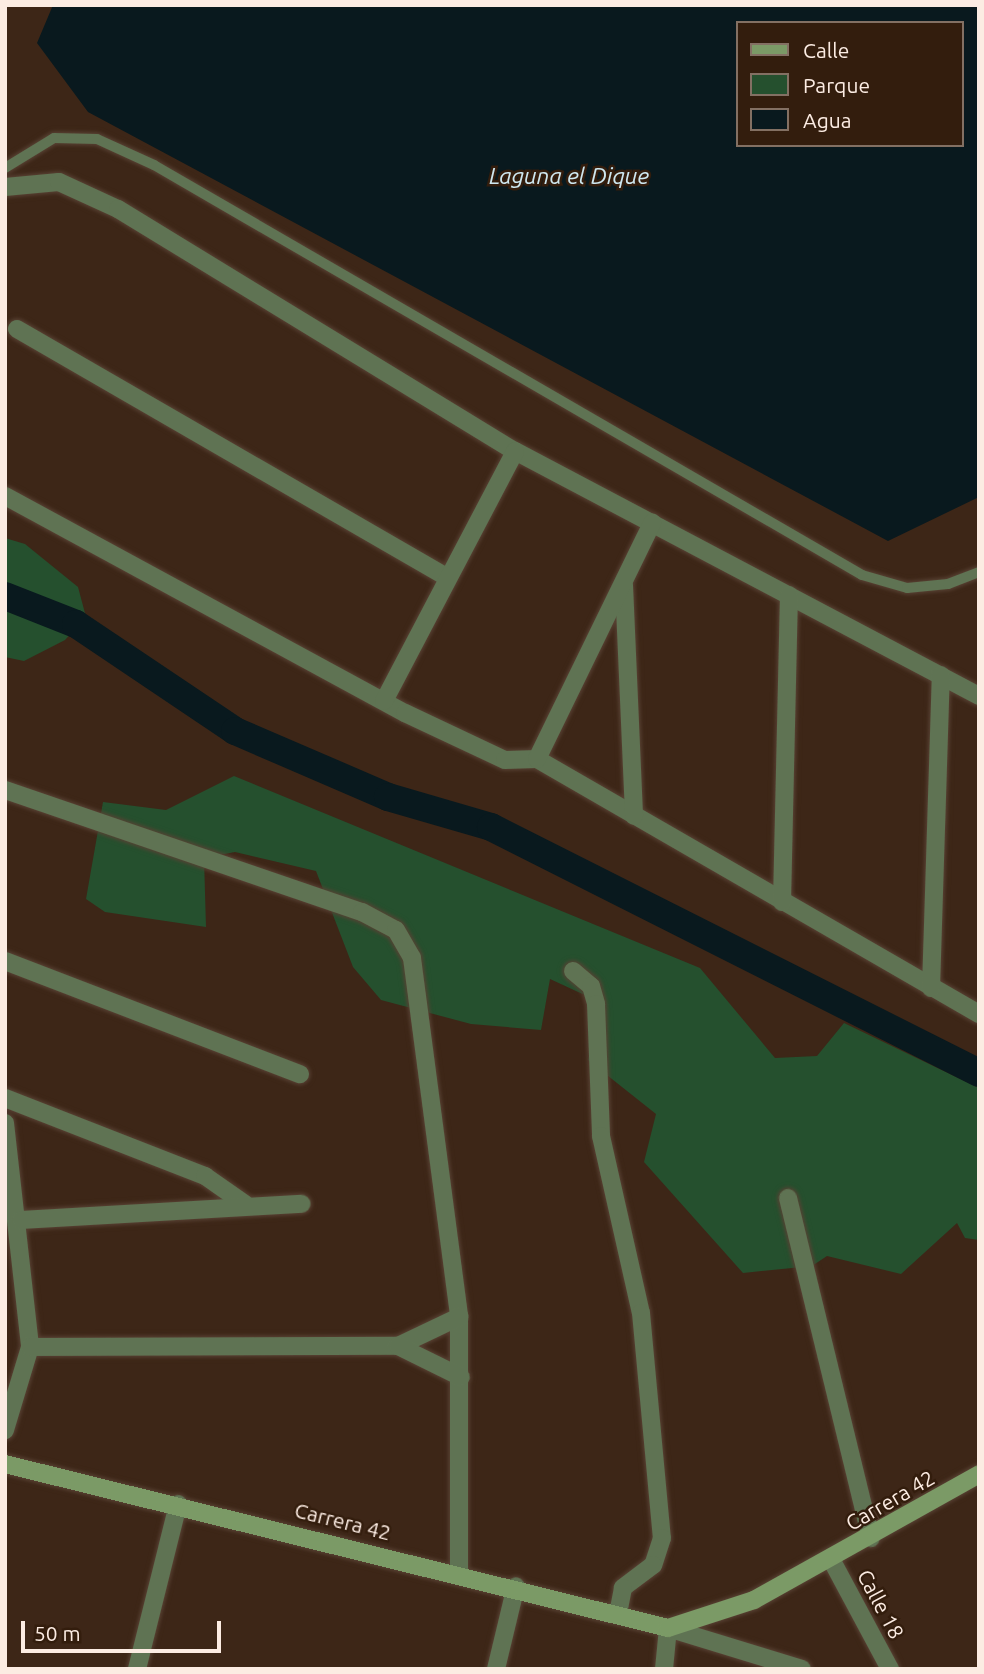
<!DOCTYPE html>
<html>
<head>
<meta charset="utf-8">
<style>
  body { margin:0 }
  #map { position:relative; width:984px; height:1674px; overflow:hidden; background:#3d2617; font-family:Ubuntu,sans-serif }
  div>[style] { position:absolute }
  .green>* { inset:0; background:#25502e }
  .water>* { inset:0; background:#09191e }
  .canal>* { height:28px; margin:-14px; padding:0 14px; transform-origin:14px; border-radius:14px; background:#09191e }
  .roads { filter:drop-shadow(0 0 2px #584234) drop-shadow(0 0 2px #584234) }
  .lane>* { height:10px; margin:-5px; padding:0 5px; transform-origin:5px; border-radius:5px; background:#5f7353 }
  .street>* { height:18px; margin:-9px; padding:0 9px; transform-origin:9px; border-radius:9px; background:#5f7353 }
  .secondary>* { height:18px; margin:-9px; padding:0 9px; transform-origin:9px; border-radius:9px; background:#7b9a66 }
  span { translate:-50% -50%; white-space:nowrap; text-align:center; line-height:1.15; -webkit-text-stroke:5px #331d0d; paint-order:stroke }
  .street-label { font-size:21px; color:#fcece3 }
  .water-label { font-size:23px; color:#cee8f1; font-style:italic }
  .frame { position:absolute; inset:0; border:7px solid #fcece3; pointer-events:none }
  .legend { position:absolute; left:736px; top:21px; width:228px; height:126px; box-sizing:border-box; background:#331d0d; border:2px solid #837063; margin:0; padding:9px 12px; list-style:none; font-size:21px; color:#fcece3 }
  .legend li { display:flex; align-items:center; gap:14px; height:35px }
  .legend b { width:35px; border:2px solid #837063 }
  .scale { position:absolute; left:21px; top:1621px; width:200px; height:32px; box-sizing:border-box; border:4px solid #fcece3; border-top:0; padding-left:9px; font-size:21px; line-height:24px; white-space:nowrap; color:#fcece3; -webkit-text-stroke:5px #331d0d; paint-order:stroke }
</style>
</head>
<body>
<div id="map">
  <div class="green">
    <i style="clip-path:polygon(5px 538px,25px 544px,78px 587px,86px 617px,65px 640px,24px 661px,5px 657px)"></i>
    <i style="clip-path:polygon(234px 776px,700px 968px,775px 1058px,817px 1056px,844px 1023px,979px 1088px,979px 1240px,965px 1238px,957px 1223px,901px 1274px,827px 1256px,812px 1266px,743px 1273px,644px 1162px,656px 1114px,588px 1060px,602px 1003px,550px 979px,541px 1030px,471px 1024px,381px 1000px,353px 967px,316px 871px,235px 852px,204px 858px,206px 927px,105px 912px,86px 899px,103px 802px,166px 810px)"></i>
  </div>
  <div class="water">
    <i style="clip-path:polygon(evenodd,53px 5px,979px 5px,979px 497px,888px 541px,88px 112px,37px 43px,53px 5px,737px 23px,961px 23px,961px 145px,737px 145px,737px 23px)"></i>
  </div>
  <div class="canal">
    <i style="left:5px;top:596px;width:76px;rotate:21.5deg"></i>
    <i style="left:76px;top:624px;width:192px;rotate:33.9deg"></i>
    <i style="left:235px;top:731px;width:167px;rotate:23.3deg"></i>
    <i style="left:388px;top:797px;width:107px;rotate:16.2deg"></i>
    <i style="left:491px;top:827px;width:546px;rotate:26.75deg"></i>
  </div>
  <div class="roads">
    <div class="lane">
      <i style="left:5px;top:168px;width:57px;rotate:-31.5deg"></i>
      <i style="left:54px;top:138px;width:43px;rotate:1.3deg"></i>
      <i style="left:97px;top:139px;width:63px;rotate:24.5deg"></i>
      <i style="left:154px;top:165px;width:818px;rotate:30.07deg"></i>
      <i style="left:862px;top:575px;width:47px;rotate:16.1deg"></i>
      <i style="left:907px;top:588px;width:41px;rotate:-5.6deg"></i>
      <i style="left:948px;top:584px;width:33px;rotate:-21deg"></i>
    </div>
    <div class="street">
      <i style="left:5px;top:187px;width:54px;rotate:-5.3deg"></i>
      <i style="left:59px;top:182px;width:65px;rotate:24.6deg"></i>
      <i style="left:118px;top:209px;width:465px;rotate:31.4deg"></i>
      <i style="left:515px;top:451px;width:525px;rotate:27.83deg"></i>
      <i style="left:17px;top:329px;width:496px;rotate:30deg"></i>
      <i style="left:5px;top:496px;width:455px;rotate:28.5deg"></i>
      <i style="left:405px;top:713px;width:110px;rotate:25.2deg"></i>
      <i style="left:505px;top:760px;width:32px;rotate:-2deg"></i>
      <i style="left:537px;top:759px;width:510px;rotate:29.98deg"></i>
      <i style="left:624px;top:585px;width:231px;rotate:87.5deg"></i>
      <i style="left:384px;top:701px;width:282px;rotate:-62.3deg"></i>
      <i style="left:537px;top:759px;width:263px;rotate:-64deg"></i>
      <i style="left:5px;top:790px;width:377px;rotate:18.9deg"></i>
      <i style="left:362px;top:912px;width:38px;rotate:28deg"></i>
      <i style="left:396px;top:930px;width:32px;rotate:60deg"></i>
      <i style="left:412px;top:958px;width:362px;rotate:82.5deg"></i>
      <i style="left:459px;top:1317px;width:255px;rotate:90deg"></i>
      <i style="left:782px;top:902px;width:307px;rotate:-88.7deg"></i>
      <i style="left:5px;top:961px;width:316px;rotate:21deg"></i>
      <i style="left:573px;top:971px;width:23px;rotate:40deg"></i>
      <i style="left:591px;top:986px;width:19px;rotate:74deg"></i>
      <i style="left:596px;top:1004px;width:132px;rotate:87.8deg"></i>
      <i style="left:601px;top:1136px;width:181px;rotate:77.3deg"></i>
      <i style="left:641px;top:1313px;width:226px;rotate:84.7deg"></i>
      <i style="left:662px;top:1538px;width:28px;rotate:108deg"></i>
      <i style="left:653px;top:1565px;width:38px;rotate:143deg"></i>
      <i style="left:623px;top:1588px;width:26px;rotate:101deg"></i>
      <i style="left:931px;top:988px;width:313px;rotate:-88.2deg"></i>
      <i style="left:5px;top:1098px;width:215px;rotate:21.3deg"></i>
      <i style="left:205px;top:1176px;width:49px;rotate:35deg"></i>
      <i style="left:5px;top:1123px;width:225px;rotate:83.6deg"></i>
      <i style="left:30px;top:1347px;width:87px;rotate:106.8deg"></i>
      <i style="left:788px;top:1198px;width:350px;rotate:76.3deg"></i>
      <i style="left:21px;top:1220px;width:281px;rotate:-3.3deg"></i>
      <i style="left:398px;top:1346px;width:68px;rotate:-25.4deg"></i>
      <i style="left:30px;top:1347px;width:368px;rotate:-0.2deg"></i>
      <i style="left:398px;top:1346px;width:70px;rotate:26.2deg"></i>
      <i style="left:832px;top:1561px;width:123px;rotate:61.8deg"></i>
      <i style="left:137px;top:1669px;width:170px;rotate:-76deg"></i>
      <i style="left:496px;top:1669px;width:85px;rotate:-76.5deg"></i>
      <i style="left:664px;top:1669px;width:41px;rotate:-84.4deg"></i>
      <i style="left:668px;top:1628px;width:140px;rotate:17deg"></i>
    </div>
    <div class="secondary">
      <i style="left:5px;top:1464px;width:683px;rotate:13.89deg"></i>
      <i style="left:668px;top:1628px;width:90px;rotate:-18deg"></i>
      <i style="left:754px;top:1600px;width:258px;rotate:-29.2deg"></i>
    </div>
  </div>
  <div class="street-label">
    <span style="left:890px;top:1500px;rotate:-30deg">Carrera 42</span>
    <span style="left:343px;top:1521px;rotate:14deg">Carrera 42</span>
    <span style="left:881px;top:1604px;rotate:62deg">Calle 18</span>
  </div>
  <div class="water-label">
    <span style="left:569px;top:176px">Laguna el Dique</span>
  </div>
  <div class="frame"></div>
  <ul class="legend">
  <li><b style="height:9px;background:#7b9a66"></b>Calle</li>
  <li><b style="height:19px;background:#25502e"></b>Parque</li>
  <li><b style="height:19px;background:#09191e"></b>Agua</li>
  </ul>
  <div class="scale">50 m</div>
</div>
</body>
</html>
